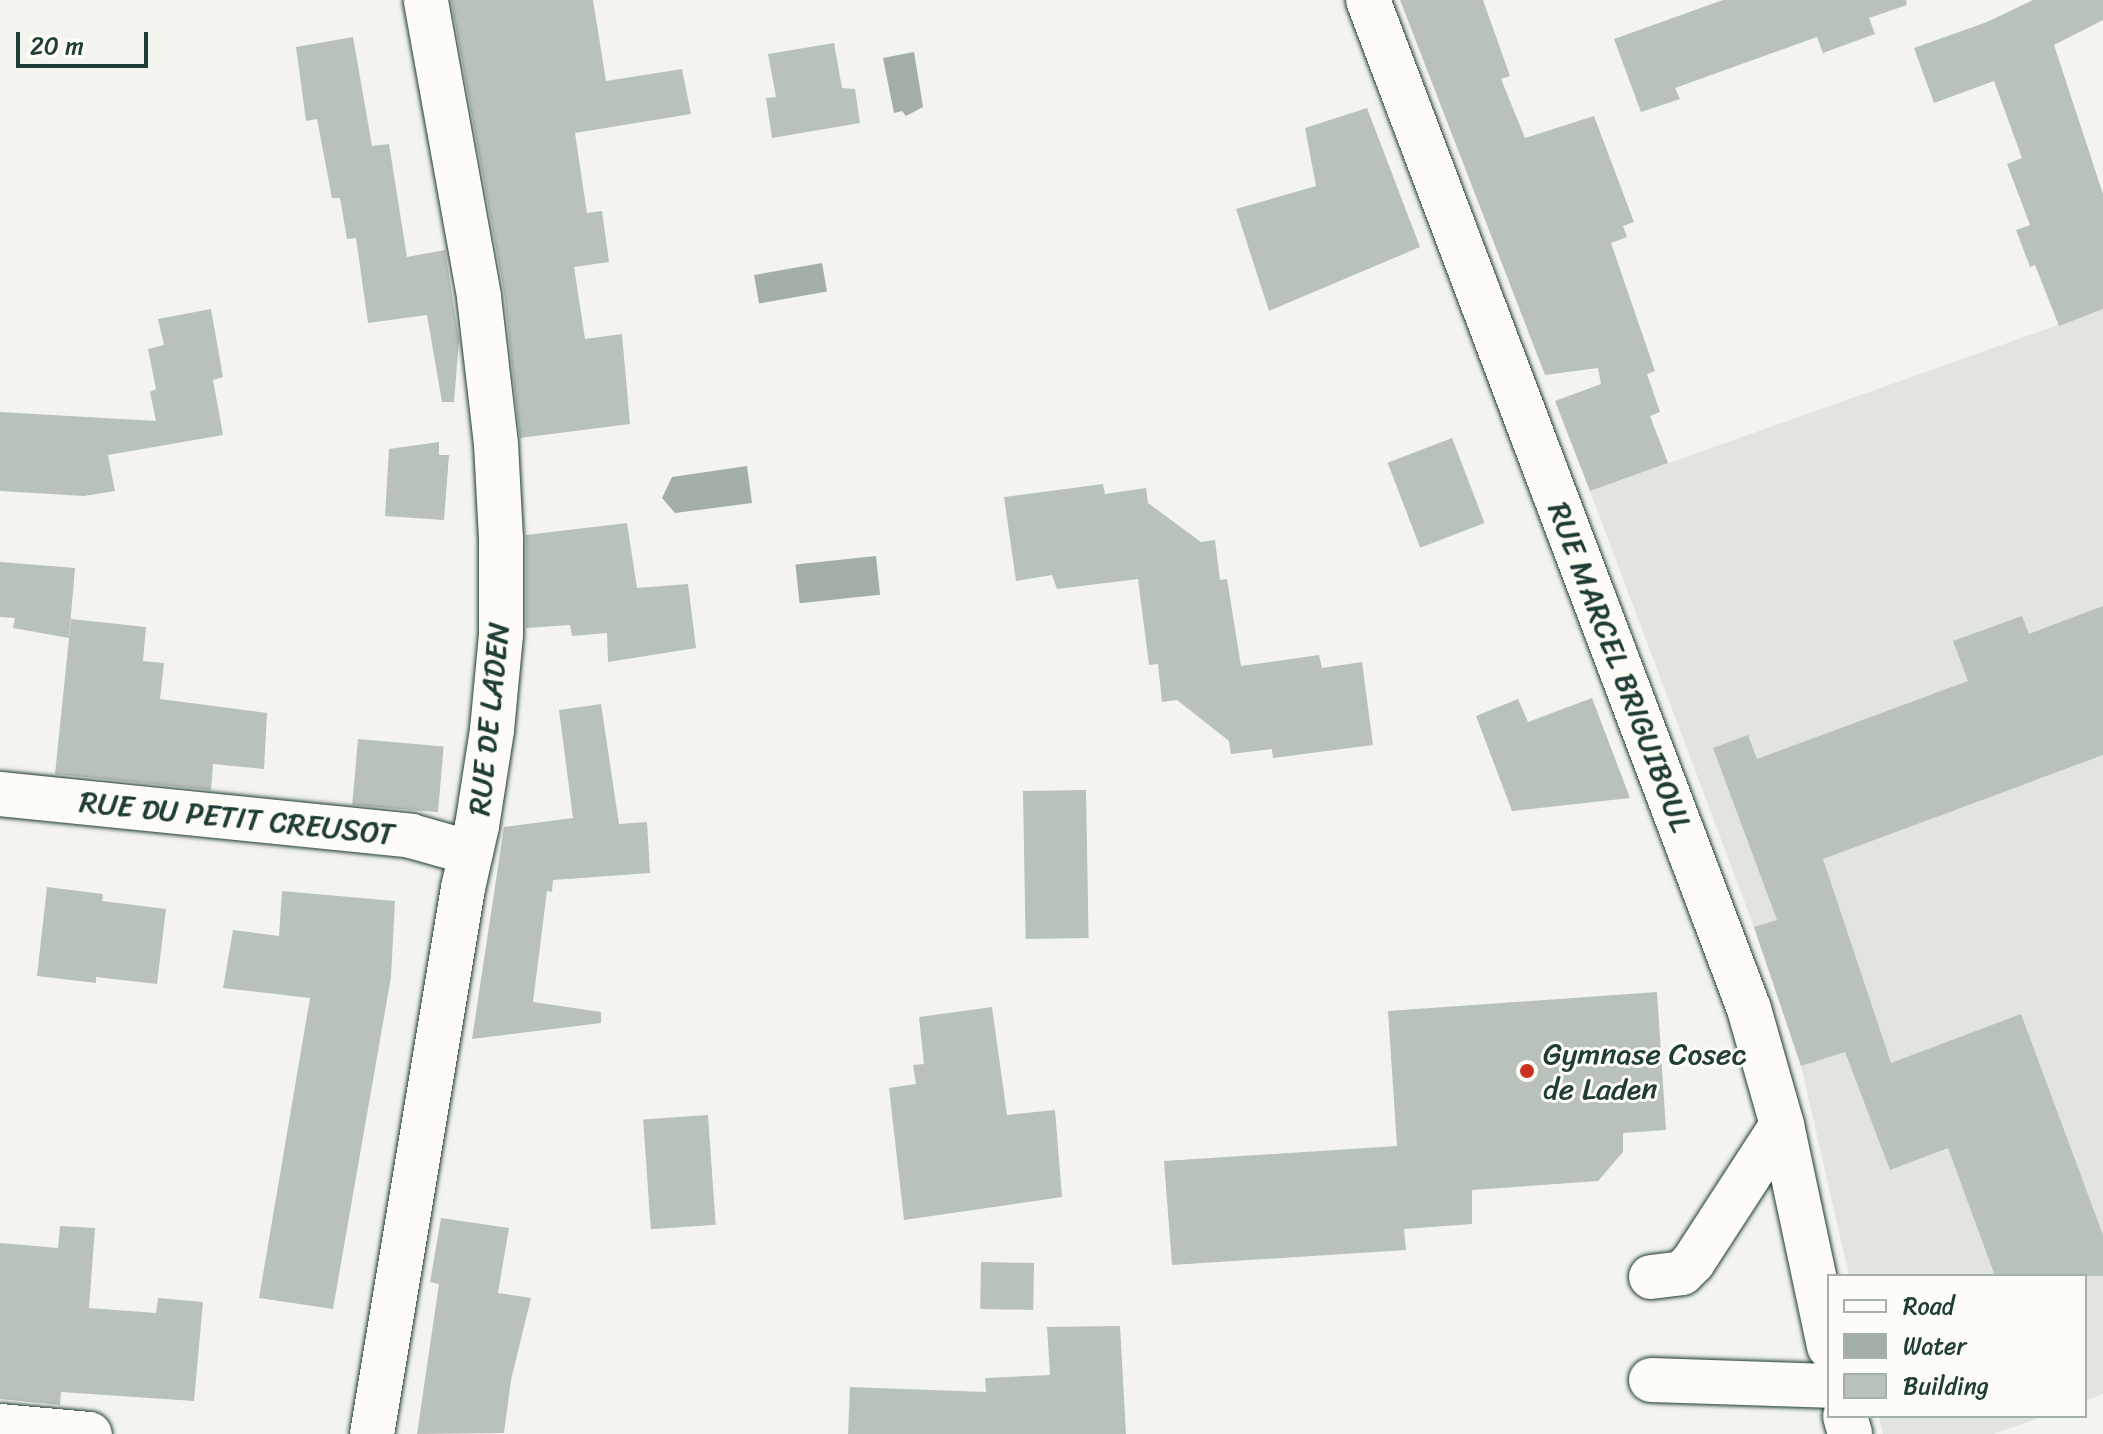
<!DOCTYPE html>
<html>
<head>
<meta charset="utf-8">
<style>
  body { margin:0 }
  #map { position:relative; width:2103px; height:1434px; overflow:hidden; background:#f4f4ef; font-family:Sriracha,sans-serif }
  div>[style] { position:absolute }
  .built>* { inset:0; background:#e2e5df }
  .water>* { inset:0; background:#a3aea7; transform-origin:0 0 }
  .building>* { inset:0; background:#b9c1bb; transform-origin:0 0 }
  .roads { filter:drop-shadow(0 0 2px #1f3d34) drop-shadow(0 0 2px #1f3d34) }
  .minor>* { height:44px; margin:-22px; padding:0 22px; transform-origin:22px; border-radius:22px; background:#fdfcf7 }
  .dots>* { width:22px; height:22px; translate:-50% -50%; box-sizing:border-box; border:4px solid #fdfcf7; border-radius:50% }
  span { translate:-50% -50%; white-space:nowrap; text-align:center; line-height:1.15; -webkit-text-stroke:6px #fdfcf7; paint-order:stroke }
  .street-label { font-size:30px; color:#1f3d34 }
  .poi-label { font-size:30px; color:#1f3d34 }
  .left { translate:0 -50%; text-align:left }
  .legend { position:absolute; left:1827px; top:1274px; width:260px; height:144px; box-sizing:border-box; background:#fdfcf7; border:2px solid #a4b0a9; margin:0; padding:10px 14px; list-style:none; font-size:24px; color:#1f3d34 }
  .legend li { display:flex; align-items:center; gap:16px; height:40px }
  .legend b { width:40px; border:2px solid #a4b0a9 }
  .scale { position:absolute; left:16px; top:32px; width:132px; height:36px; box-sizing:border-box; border:4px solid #1f3d34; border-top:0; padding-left:10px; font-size:24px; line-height:28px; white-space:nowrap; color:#1f3d34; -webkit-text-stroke:6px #fdfcf7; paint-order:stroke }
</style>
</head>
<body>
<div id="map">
  <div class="built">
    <i style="clip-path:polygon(2103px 309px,2103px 1394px,2085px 1401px,2085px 1276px,1849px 1276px,1801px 1066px,1754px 927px,1590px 491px)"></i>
    <i style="clip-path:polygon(1879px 1416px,2044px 1416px,1994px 1434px,1883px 1434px)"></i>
  </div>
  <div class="water">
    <i style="clip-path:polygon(914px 52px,923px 107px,906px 116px,902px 111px,894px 113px,883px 58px)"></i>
    <i style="left:822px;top:263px;width:29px;height:69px;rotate:80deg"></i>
    <i style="clip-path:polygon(747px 466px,752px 503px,675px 513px,662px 498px,672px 477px)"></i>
    <i style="left:876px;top:556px;width:39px;height:81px;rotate:84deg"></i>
  </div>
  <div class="building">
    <i style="clip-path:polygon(451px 0,593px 0,606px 81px,682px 69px,691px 114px,575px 133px,587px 213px,602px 211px,609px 262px,574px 267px,585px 339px,622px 334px,630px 424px,520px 438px,504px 292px)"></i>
    <i style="clip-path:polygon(1400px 0,1483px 0,1510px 76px,1501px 79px,1525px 138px,1594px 116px,1634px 222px,1623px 226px,1627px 237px,1611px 243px,1655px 371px,1647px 374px,1660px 412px,1650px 416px,1668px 463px,1590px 491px,1555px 401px,1601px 384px,1598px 368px,1545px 375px)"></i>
    <i style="clip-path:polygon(1723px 0,1906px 0,1907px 5px,1869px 18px,1875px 34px,1823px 53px,1817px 37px,1675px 88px,1680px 99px,1641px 112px,1614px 39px)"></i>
    <i style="clip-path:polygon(2033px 0,2103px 0,2103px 20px,2054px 45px,2103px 194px,2103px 309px,2059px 326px,2035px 265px,2030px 267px,2016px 230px,2030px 225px,2007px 164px,2022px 158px,1994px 81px,1934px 103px,1914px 48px,1987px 22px)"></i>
    <i style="clip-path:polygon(353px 37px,372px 146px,389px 144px,407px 257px,445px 250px,459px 340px,454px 402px,442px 402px,427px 315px,368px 323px,356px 238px,347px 239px,340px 198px,332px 198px,317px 119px,306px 121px,296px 47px)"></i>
    <i style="clip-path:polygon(834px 43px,842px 88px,855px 89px,860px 123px,772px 138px,766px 98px,776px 97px,768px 54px)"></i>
    <i style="clip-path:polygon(1367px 108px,1420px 247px,1269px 311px,1236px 209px,1316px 186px,1305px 128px)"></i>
    <i style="clip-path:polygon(211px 309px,223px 377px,213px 380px,223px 435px,108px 455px,115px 491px,84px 496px,0 491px,0 412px,156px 421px,150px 392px,156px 389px,148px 349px,164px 345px,158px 319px)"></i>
    <i style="left:1452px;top:438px;width:91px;height:69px;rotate:69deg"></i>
    <i style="clip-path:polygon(439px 442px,439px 455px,449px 455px,444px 520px,385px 516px,389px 449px)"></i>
    <i style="clip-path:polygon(1103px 484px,1105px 494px,1146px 488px,1148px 503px,1201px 542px,1215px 540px,1220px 580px,1227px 579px,1241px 666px,1319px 655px,1322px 668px,1362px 662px,1373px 745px,1273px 758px,1272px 749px,1231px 754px,1229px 741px,1177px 700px,1162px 702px,1158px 664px,1149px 665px,1138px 579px,1057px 589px,1052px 575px,1016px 581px,1004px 497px)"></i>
    <i style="clip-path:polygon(627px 523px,637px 588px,688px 584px,696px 648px,608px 662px,607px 633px,572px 636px,570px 625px,526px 628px,526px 535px)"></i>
    <i style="clip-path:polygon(0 562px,75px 568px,69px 638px,13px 628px,15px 618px,0 617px)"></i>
    <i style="clip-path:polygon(2103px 606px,2103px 755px,1823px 859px,1891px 1063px,2021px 1014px,2103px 1235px,2103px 1276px,1995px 1276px,1948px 1148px,1890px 1170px,1845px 1052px,1801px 1066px,1754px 927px,1777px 920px,1713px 748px,1748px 735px,1757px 759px,1968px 681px,1953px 641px,2022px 616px,2029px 634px)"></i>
    <i style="clip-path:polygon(71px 619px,146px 627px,143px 661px,164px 663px,160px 699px,267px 713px,264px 769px,213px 764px,211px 790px,55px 774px)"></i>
    <i style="clip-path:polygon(1592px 698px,1630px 798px,1512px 811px,1476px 716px,1518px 699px,1528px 722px)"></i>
    <i style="clip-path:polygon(601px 704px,619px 824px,647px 822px,650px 873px,553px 880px,552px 892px,547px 891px,533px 1002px,601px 1012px,601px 1023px,472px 1039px,504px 827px,573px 818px,559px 710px)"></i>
    <i style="left:358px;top:739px;width:86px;height:66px;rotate:5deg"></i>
    <i style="left:1086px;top:790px;width:148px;height:63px;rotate:89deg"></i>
    <i style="clip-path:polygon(47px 887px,103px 894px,102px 901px,166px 909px,157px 984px,96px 977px,96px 983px,37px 976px)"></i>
    <i style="clip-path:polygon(282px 891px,395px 901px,391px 977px,333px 1309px,259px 1298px,310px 998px,223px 988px,233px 930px,279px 936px)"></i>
    <i style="clip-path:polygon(1657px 992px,1666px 1130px,1623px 1133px,1623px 1152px,1598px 1181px,1472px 1190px,1472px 1224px,1404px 1229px,1406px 1250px,1172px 1265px,1164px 1161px,1397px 1146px,1388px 1011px)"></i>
    <i style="clip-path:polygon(992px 1007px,1007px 1115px,1055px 1110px,1062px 1197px,904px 1220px,889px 1088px,916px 1084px,913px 1065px,924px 1064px,919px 1017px)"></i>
    <i style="left:708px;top:1115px;width:110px;height:65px;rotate:86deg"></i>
    <i style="clip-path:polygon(441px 1218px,509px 1228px,498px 1293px,531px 1298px,511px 1380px,504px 1433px,417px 1434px,439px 1284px,430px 1282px)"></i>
    <i style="clip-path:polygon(60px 1226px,95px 1228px,89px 1308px,156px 1313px,158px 1298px,203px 1302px,194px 1401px,61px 1392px,60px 1405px,0 1399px,0 1243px,58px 1248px)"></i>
    <i style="left:981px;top:1262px;width:53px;height:47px;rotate:1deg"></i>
    <i style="clip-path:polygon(1120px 1326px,1126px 1434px,848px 1434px,850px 1387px,986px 1392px,985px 1378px,1050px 1375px,1047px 1327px)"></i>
  </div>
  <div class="roads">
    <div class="minor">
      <i style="left:1368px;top:0;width:1079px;rotate:69.31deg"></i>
      <i style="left:1749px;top:1009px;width:121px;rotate:74.1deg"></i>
      <i style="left:1782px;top:1125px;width:227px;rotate:78deg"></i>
      <i style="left:0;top:794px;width:413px;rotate:5.8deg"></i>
      <i style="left:411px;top:836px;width:62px;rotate:15.8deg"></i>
      <i style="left:1651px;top:1277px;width:31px;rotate:-7deg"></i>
      <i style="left:1682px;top:1273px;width:16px;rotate:-45deg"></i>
      <i style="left:1693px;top:1262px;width:163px;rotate:-57deg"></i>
      <i style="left:1651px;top:1380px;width:178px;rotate:1.9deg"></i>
      <i style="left:1845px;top:1416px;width:19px;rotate:74deg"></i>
      <i style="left:0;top:1426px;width:90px;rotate:5.1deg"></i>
      <i style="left:372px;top:1434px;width:554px;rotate:-80.54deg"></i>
      <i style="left:463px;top:888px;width:64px;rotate:-77.3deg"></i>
      <i style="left:477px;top:826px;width:97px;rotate:-81.1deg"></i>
      <i style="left:492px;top:730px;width:95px;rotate:-84.6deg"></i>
      <i style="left:501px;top:635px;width:96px;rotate:-90deg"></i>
      <i style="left:501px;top:539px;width:95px;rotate:-93deg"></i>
      <i style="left:496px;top:444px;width:149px;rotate:-96.6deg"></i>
      <i style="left:479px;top:296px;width:301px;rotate:-100.2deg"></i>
    </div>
  </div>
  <div class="dots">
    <i style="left:1527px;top:1071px;background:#c8321e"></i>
  </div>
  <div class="street-label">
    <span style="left:1620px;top:667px;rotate:69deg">RUE MARCEL BRIGUIBOUL</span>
    <span style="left:489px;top:719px;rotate:-84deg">RUE DE LADEN</span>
    <span style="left:237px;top:818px;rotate:6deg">RUE DU PETIT CREUSOT</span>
  </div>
  <div class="poi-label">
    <span class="left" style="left:1543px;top:1071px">Gymnase Cosec<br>de Laden</span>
  </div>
  <ul class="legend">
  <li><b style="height:10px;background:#fdfcf7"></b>Road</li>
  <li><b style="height:22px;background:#a3aea7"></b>Water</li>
  <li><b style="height:22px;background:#b9c1bb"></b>Building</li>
  </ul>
  <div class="scale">20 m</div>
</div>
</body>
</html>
